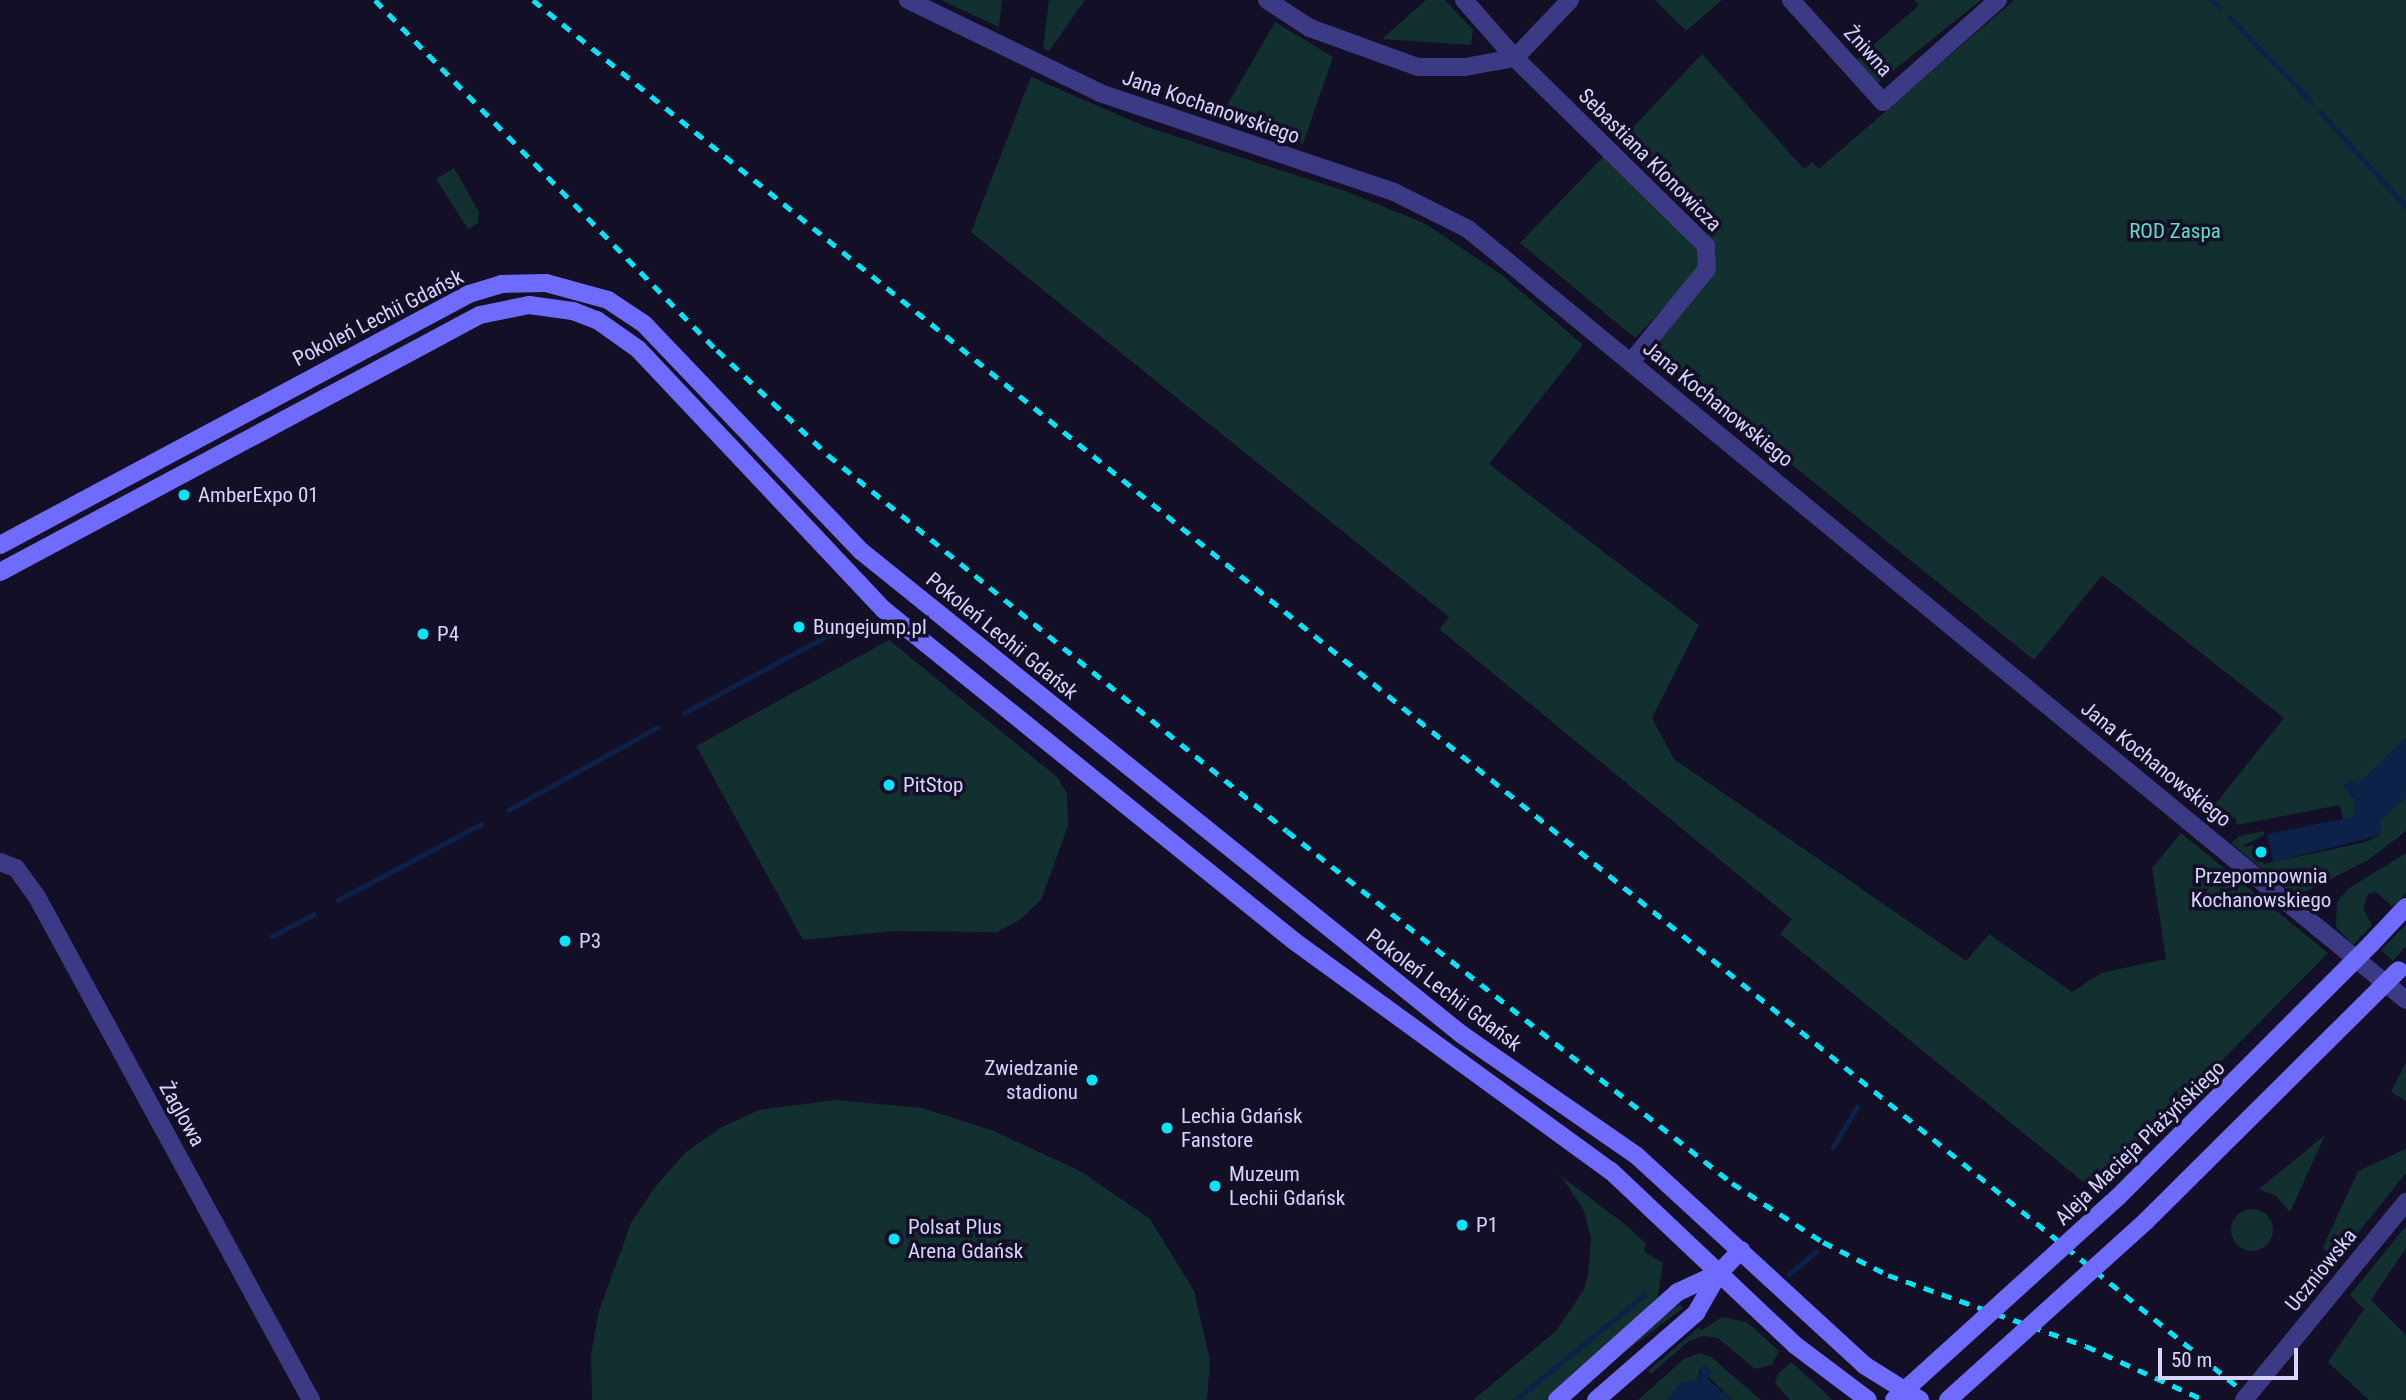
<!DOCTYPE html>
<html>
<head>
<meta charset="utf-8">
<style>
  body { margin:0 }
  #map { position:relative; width:2406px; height:1400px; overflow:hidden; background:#130f26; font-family:"Roboto Condensed",sans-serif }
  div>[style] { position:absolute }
  .green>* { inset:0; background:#12302f; transform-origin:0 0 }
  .round { border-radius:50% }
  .water>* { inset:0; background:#0c2248 }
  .stream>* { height:5px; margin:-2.5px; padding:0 2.5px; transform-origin:2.5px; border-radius:2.5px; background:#0c2248 }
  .street>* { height:18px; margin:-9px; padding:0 9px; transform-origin:9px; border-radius:9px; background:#3d3a85 }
  .secondary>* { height:18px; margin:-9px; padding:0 9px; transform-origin:9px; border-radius:9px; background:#6f6bff }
  .rail>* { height:5px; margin-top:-2.5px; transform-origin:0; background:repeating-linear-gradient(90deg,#00e5ff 0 10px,transparent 0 19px) }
  .street-bridge>* { height:18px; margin:-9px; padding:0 9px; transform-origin:9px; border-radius:9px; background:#3d3a85 }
  .secondary-bridge>* { height:18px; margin:-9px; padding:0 9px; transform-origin:9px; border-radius:9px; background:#6f6bff }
  .dots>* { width:19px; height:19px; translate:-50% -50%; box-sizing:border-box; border:4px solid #130f26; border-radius:50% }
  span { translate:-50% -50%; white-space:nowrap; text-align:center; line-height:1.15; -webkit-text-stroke:7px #130f26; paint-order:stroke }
  .street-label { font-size:21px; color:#d9d4ff }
  .park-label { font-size:21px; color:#5fe0c0 }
  .poi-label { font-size:21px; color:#d9d4ff }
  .left { translate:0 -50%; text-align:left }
  .right { translate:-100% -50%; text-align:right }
  .scale { position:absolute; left:2158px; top:1348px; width:140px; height:32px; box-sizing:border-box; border:4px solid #d9d4ff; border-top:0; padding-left:9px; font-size:21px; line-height:24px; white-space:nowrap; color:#d9d4ff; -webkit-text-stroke:5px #130f26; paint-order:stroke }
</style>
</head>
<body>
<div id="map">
  <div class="green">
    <i style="clip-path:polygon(941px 0,1002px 0,999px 27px,956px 7px)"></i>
    <i style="clip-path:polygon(1049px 0,1085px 0,1049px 51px,1043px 48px)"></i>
    <i style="clip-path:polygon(1426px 0,1445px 0,1473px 30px,1471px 45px,1382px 39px)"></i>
    <i style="clip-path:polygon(1655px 0,1722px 0,1686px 31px)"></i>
    <i style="clip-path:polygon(1914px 0,1981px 0,1878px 83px,1854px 62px,1919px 5px)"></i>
    <i style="clip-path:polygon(2014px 0,2406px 0,2406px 738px,2349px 794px,2355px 799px,2353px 817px,2343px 819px,2340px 805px,2237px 825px,2235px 817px,2227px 818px,2213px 807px,2284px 718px,2102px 575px,2034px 660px,1651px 351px,1713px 274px,1716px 250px,1705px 228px,1625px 150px,1621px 140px,1702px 54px,1804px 169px,1812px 162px,1819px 169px)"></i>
    <i style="clip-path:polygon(1275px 22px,1333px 57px,1303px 144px,1219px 119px)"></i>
    <i style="clip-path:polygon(1031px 77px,1144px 126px,1345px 191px,1424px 223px,1503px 276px,1583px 345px,1489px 464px,1699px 625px,1652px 718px,1674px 759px,1966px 961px,1989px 934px,2072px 992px,2101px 973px,2166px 959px,2152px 868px,2181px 833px,2328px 953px,2095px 1189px,2082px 1181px,1780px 934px,1792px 919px,1439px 629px,1449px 617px,971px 232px)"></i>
    <i style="clip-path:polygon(1603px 157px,1703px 254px,1700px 271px,1635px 338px,1520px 243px)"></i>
    <i style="clip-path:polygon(454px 168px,479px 212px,478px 223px,468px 229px,436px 179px)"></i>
    <i style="clip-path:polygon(889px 640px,1057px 777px,1067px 793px,1068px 826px,1041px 900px,1021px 919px,997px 932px,893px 931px,803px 940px,696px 746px)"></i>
    <i style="clip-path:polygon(2406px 797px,2406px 830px,2401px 835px,2368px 860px,2307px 891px,2289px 891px,2231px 843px,2239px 836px,2264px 831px,2264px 835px,2241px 847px,2255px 845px,2264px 864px,2366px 842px,2380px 835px,2380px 820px)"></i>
    <i style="clip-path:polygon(2406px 853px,2406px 893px,2393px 907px,2376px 892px,2368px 894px,2363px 908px,2372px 925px,2353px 945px,2336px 927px,2337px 902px,2348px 889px)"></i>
    <i style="clip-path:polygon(2406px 924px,2406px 946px,2393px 961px,2381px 950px)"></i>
    <i style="clip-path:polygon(2406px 1062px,2406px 1101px,2391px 1092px)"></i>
    <i style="clip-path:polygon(836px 1100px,922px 1108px,994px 1131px,1082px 1172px,1150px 1219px,1194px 1291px,1210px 1360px,1207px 1400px,592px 1400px,591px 1355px,599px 1311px,631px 1223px,655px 1187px,686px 1152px,720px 1128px,759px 1110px)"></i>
    <i style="clip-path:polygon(2325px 1135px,2290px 1212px,2276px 1196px,2259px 1189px)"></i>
    <i style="clip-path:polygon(2406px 1149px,2406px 1173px,2333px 1264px,2323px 1247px,2358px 1171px)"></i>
    <i style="clip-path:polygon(1540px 1160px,1627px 1226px,1646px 1244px,1644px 1251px,1663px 1263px,1657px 1301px,1546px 1400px,1473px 1400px,1556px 1331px,1583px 1291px,1588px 1276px,1591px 1238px,1584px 1211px,1562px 1177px)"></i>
    <i class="round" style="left:2231px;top:1209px;width:42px;height:42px"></i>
    <i style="clip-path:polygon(2406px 1226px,2406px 1248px,2371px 1300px,2406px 1335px,2406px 1400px,2369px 1400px,2328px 1362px,2364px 1309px,2350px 1295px)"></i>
    <i style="left:1680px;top:1304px;width:5px;height:144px;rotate:53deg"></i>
    <i style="clip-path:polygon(1722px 1317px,1747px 1322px,1779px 1351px,1772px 1365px,1755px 1369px,1718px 1338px,1703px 1336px,1689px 1341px,1651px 1374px,1648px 1371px,1699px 1327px,1702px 1330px)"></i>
    <i style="clip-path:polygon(1699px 1353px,1710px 1356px,1761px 1400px,1732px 1400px,1700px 1368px,1697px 1380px,1682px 1383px,1667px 1400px,1638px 1400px,1684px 1359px)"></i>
    <i style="clip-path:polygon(1791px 1362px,1819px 1387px,1832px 1400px,1790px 1400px,1775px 1383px,1778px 1374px)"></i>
  </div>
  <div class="water">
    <i style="clip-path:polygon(2406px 738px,2406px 797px,2380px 820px,2381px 835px,2273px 862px,2267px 834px,2353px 817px,2355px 799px,2343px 786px,2350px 780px,2358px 784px)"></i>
    <i style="clip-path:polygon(1704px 1364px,1713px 1372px,1708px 1379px,1732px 1400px,1667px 1400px,1682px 1383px,1697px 1380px)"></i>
  </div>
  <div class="stream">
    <i style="left:2211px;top:0;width:11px;rotate:41deg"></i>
    <i style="left:2229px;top:17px;width:117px;rotate:46deg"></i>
    <i style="left:2320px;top:112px;width:128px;rotate:47.8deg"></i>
    <i style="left:684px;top:713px;width:191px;rotate:-28.4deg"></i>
    <i style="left:508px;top:810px;width:171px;rotate:-29deg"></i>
    <i style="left:338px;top:900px;width:162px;rotate:-28deg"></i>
    <i style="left:272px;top:936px;width:47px;rotate:-27.6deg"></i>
    <i style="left:1833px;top:1147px;width:47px;rotate:-59deg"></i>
    <i style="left:1789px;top:1274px;width:35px;rotate:-40deg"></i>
    <i style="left:1515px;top:1400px;width:166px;rotate:-39.1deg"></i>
  </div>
  <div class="street">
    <i style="left:908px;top:0;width:213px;rotate:25.8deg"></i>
    <i style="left:1100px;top:93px;width:310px;rotate:18.6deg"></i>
    <i style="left:1394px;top:192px;width:83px;rotate:26.6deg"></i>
    <i style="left:1468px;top:229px;width:1214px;rotate:39.42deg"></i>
    <i style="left:1267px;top:0;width:51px;rotate:33.1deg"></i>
    <i style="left:1310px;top:28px;width:115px;rotate:19.9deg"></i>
    <i style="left:1418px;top:67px;width:47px"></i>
    <i style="left:1465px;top:67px;width:51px;rotate:-10.2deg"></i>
    <i style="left:1464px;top:0;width:77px;rotate:48.7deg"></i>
    <i style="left:1515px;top:58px;width:268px;rotate:44.5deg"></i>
    <i style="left:1706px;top:246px;width:23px;rotate:88deg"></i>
    <i style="left:1707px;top:269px;width:120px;rotate:129.3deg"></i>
    <i style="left:1791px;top:0;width:137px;rotate:48deg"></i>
    <i style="left:1883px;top:102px;width:154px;rotate:-41.6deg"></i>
    <i style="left:1515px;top:58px;width:80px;rotate:-46.5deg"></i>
    <i style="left:0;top:862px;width:17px;rotate:21deg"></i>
    <i style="left:16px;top:868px;width:36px;rotate:54deg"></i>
    <i style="left:37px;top:897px;width:573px;rotate:61.42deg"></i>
    <i style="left:2379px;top:1235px;width:43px;rotate:-50.7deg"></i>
  </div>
  <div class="secondary">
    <i style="left:0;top:545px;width:532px;rotate:-28.15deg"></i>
    <i style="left:469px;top:294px;width:34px;rotate:-17deg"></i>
    <i style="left:502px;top:284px;width:44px;rotate:-1.3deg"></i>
    <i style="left:546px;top:283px;width:64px;rotate:15.3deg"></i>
    <i style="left:608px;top:300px;width:43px;rotate:33.7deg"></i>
    <i style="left:644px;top:324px;width:314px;rotate:46.3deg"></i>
    <i style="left:861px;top:551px;width:770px;rotate:38.83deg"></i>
    <i style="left:1461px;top:1034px;width:214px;rotate:34.7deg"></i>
    <i style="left:1637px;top:1156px;width:309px;rotate:42.6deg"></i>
    <i style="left:1864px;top:1365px;width:66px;rotate:32deg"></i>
    <i style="left:0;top:572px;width:544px;rotate:-28.17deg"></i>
    <i style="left:480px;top:315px;width:50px;rotate:-11.5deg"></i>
    <i style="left:529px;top:305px;width:44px;rotate:7.8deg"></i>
    <i style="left:573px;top:311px;width:26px;rotate:21deg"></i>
    <i style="left:597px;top:320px;width:50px;rotate:35.3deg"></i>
    <i style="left:638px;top:349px;width:357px;rotate:46.7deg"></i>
    <i style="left:883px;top:609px;width:528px;rotate:38.93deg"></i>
    <i style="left:1294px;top:941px;width:392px;rotate:36deg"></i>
    <i style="left:1611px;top:1171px;width:253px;rotate:43.4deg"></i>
    <i style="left:1795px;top:1345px;width:91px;rotate:37deg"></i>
    <i style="left:2371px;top:944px;width:51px;rotate:-46.6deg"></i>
    <i style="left:1557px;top:1400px;width:162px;rotate:-41.8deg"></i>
    <i style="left:1678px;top:1292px;width:45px;rotate:-24.9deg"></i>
    <i style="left:1596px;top:1400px;width:133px;rotate:-41deg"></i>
    <i style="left:1696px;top:1313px;width:46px;rotate:-60.1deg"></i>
    <i style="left:1719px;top:1273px;width:32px;rotate:-46deg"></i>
  </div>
  <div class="rail">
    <i style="left:375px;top:0;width:489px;rotate:45.7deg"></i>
    <i style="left:717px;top:350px;width:153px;rotate:43.4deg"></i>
    <i style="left:828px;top:455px;width:593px;rotate:39.32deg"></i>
    <i style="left:1287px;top:831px;width:567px;rotate:38.34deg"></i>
    <i style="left:1732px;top:1183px;width:108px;rotate:33deg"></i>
    <i style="left:1823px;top:1242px;width:73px;rotate:26.9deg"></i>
    <i style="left:1888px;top:1275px;width:210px;rotate:19.7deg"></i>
    <i style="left:2086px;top:1346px;width:130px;rotate:24.6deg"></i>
    <i style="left:533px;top:0;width:2219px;rotate:39.13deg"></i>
  </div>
  <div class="street-bridge">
    <i style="left:2244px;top:1400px;width:213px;rotate:-50.7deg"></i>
  </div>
  <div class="secondary-bridge">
    <i style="left:1894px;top:1400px;width:302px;rotate:-42.2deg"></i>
    <i style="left:2118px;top:1197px;width:358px;rotate:-45deg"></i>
    <i style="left:1948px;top:1400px;width:267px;rotate:-42.1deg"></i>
    <i style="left:2146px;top:1221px;width:356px;rotate:-44.8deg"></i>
  </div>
  <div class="dots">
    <i style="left:184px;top:495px;background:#00e5ff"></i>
    <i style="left:799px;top:627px;background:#00e5ff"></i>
    <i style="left:423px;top:634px;background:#00e5ff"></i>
    <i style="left:889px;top:785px;background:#00e5ff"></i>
    <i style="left:2261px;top:852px;background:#00e5ff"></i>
    <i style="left:565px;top:941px;background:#00e5ff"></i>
    <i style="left:1092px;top:1080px;background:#00e5ff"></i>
    <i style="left:1167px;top:1128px;background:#00e5ff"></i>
    <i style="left:1215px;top:1186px;background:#00e5ff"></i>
    <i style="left:1462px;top:1225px;background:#00e5ff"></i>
    <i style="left:894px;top:1239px;background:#00e5ff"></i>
  </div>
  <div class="street-label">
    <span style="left:1868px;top:51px;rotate:48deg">Żniwna</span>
    <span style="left:1211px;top:107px;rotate:19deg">Jana Kochanowskiego</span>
    <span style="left:1650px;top:160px;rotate:45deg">Sebastiana Klonowicza</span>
    <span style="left:378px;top:318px;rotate:-27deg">Pokoleń Lechii Gdańsk</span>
    <span style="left:1718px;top:404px;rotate:39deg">Jana Kochanowskiego</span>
    <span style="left:1002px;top:636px;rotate:39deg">Pokoleń Lechii Gdańsk</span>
    <span style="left:2156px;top:764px;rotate:39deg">Jana Kochanowskiego</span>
    <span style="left:1444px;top:990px;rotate:37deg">Pokoleń Lechii Gdańsk</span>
    <span style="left:182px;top:1114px;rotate:61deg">Żaglowa</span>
    <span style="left:2140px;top:1143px;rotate:-44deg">Aleja Macieja Płażyńskiego</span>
    <span style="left:2321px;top:1270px;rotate:-51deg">Uczniowska</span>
  </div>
  <div class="park-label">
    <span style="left:2175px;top:231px">ROD Zaspa</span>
  </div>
  <div class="poi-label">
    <span class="left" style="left:198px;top:495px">AmberExpo 01</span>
    <span class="left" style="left:813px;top:627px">Bungejump.pl</span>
    <span class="left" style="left:437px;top:634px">P4</span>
    <span class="left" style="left:903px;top:785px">PitStop</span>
    <span style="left:2261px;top:888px">Przepompownia<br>Kochanowskiego</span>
    <span class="left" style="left:579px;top:941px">P3</span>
    <span class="right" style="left:1078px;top:1080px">Zwiedzanie<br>stadionu</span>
    <span class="left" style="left:1181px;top:1128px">Lechia Gdańsk<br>Fanstore</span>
    <span class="left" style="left:1229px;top:1186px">Muzeum<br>Lechii Gdańsk</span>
    <span class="left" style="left:1476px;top:1225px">P1</span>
    <span class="left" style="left:908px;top:1239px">Polsat Plus<br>Arena Gdańsk</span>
  </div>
  <div class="scale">50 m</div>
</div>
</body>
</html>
